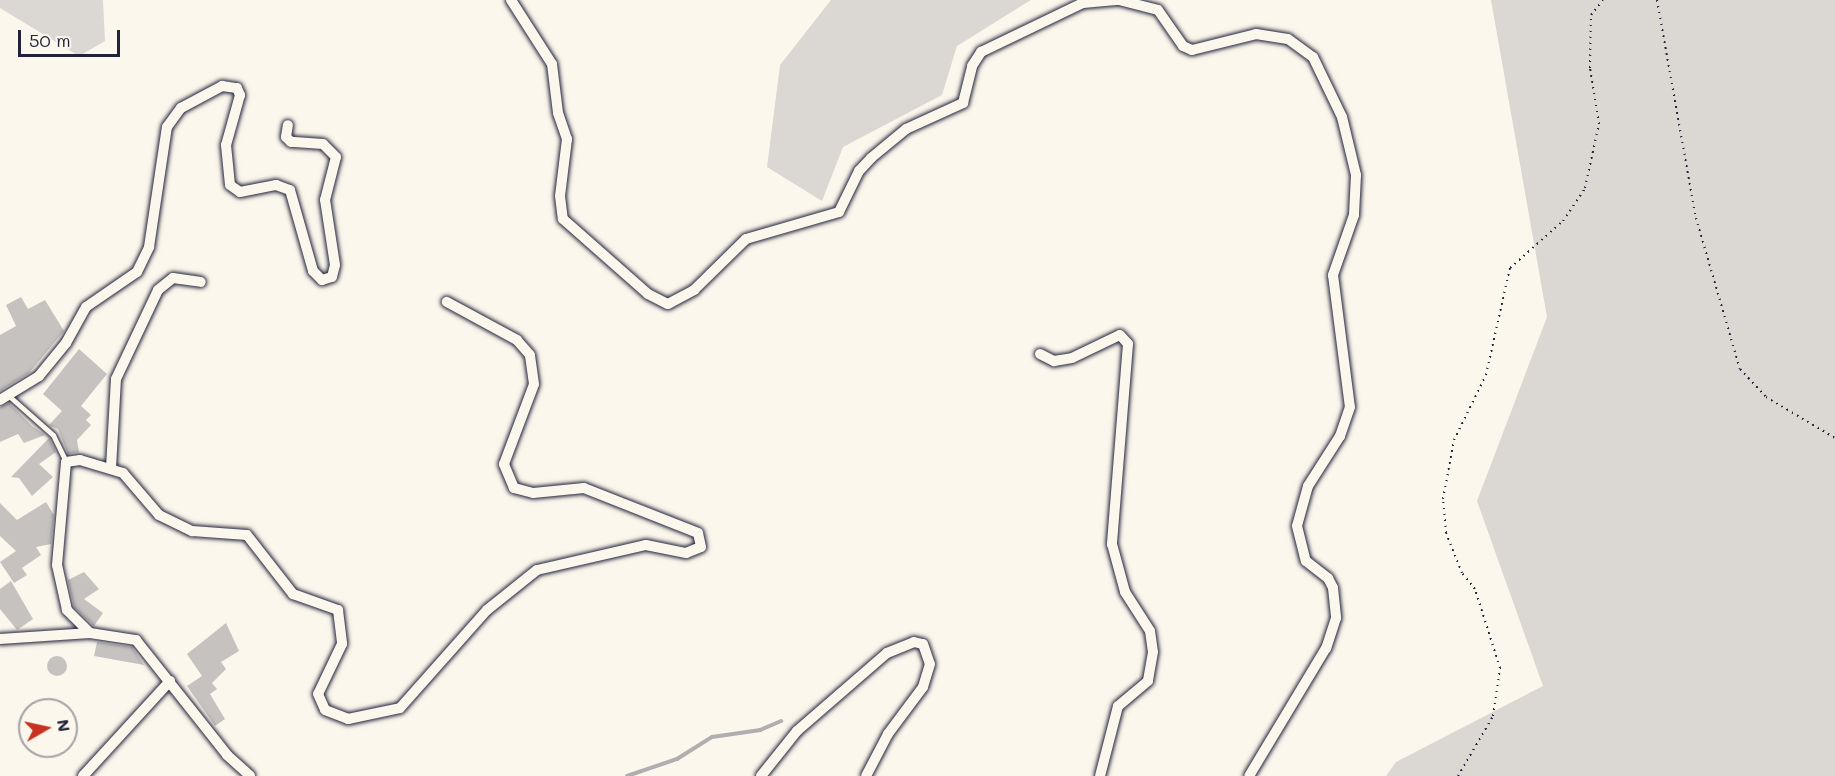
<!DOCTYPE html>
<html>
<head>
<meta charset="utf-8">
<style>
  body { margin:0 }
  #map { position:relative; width:1835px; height:776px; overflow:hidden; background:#fbf7ec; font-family:Mali,sans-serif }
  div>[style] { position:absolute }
  .green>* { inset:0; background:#dbd8d3 }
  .stream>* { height:4px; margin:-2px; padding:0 2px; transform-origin:2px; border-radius:2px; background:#b1aeb0 }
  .building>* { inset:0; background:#c6c2c0 }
  .round { border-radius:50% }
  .path>* { height:2px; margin-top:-1px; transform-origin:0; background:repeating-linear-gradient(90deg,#22223b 0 1.5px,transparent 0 6px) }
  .roads { filter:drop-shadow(0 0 2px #22223b) drop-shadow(0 0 2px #22223b) }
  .service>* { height:5px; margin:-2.5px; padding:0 2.5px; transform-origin:2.5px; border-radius:2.5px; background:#fbf7ec }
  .minor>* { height:10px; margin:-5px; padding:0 5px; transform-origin:5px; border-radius:5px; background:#fbf7ec }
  span { translate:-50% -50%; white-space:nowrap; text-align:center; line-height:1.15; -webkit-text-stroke:4.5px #fbf7ec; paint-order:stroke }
  .north { position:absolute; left:18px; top:698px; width:60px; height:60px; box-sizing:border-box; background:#fbf7ec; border:2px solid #a4a2a5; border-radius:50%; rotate:81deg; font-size:16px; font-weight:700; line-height:24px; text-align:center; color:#22223b }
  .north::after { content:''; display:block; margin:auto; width:21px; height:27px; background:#c8321e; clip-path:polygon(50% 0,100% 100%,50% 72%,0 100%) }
  .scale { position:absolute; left:18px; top:30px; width:102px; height:27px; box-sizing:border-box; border:3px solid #22223b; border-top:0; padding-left:8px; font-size:18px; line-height:21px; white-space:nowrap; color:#22223b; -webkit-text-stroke:4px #fbf7ec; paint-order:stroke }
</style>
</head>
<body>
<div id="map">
  <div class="green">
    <i style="clip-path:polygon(0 0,103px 0,105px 41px,79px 56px,0 8px)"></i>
    <i style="clip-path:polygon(831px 0,1031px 0,957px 46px,942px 95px,843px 147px,822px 201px,767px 167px,780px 65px)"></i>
    <i style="clip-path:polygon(1491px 0,1835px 0,1835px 776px,1386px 776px,1396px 762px,1543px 686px,1477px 501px,1547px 317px)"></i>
  </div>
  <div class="stream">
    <i style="left:627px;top:776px;width:53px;rotate:-18.8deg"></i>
    <i style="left:677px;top:759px;width:41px;rotate:-32.2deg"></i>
    <i style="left:712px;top:737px;width:49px;rotate:-8.3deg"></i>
    <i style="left:760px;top:730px;width:23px;rotate:-23deg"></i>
  </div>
  <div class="building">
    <i style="clip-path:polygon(21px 297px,28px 309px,45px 300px,64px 331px,29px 373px,0 391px,0 335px,16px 326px,6px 305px)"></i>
    <i style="clip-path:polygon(79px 349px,107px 374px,81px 406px,91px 415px,86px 420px,91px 425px,77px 440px,79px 452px,68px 454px,58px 429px,49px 425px,62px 411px,43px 394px)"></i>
    <i style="clip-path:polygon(9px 403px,32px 426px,45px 435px,24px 443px,18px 434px,0 442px,0 407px)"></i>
    <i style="clip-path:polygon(49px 438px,56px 452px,39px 464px,53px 477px,32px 496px,19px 478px,11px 477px)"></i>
    <i style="clip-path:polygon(46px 502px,54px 515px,51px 544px,36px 547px,41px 555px,22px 568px,27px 575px,14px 583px,0 562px,16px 551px,0 536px,0 503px,17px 520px)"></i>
    <i style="clip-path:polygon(84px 572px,99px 589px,84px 599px,103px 613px,94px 626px,74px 607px,68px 580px)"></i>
    <i style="clip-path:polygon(11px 581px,33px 619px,17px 630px,0 609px,0 589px)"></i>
    <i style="clip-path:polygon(226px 623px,239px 651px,221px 662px,226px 669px,212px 683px,217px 689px,210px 694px,225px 719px,215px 726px,187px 686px,202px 676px,187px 654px)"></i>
    <i style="clip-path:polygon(97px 642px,132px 647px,144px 665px,94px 656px)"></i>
    <i class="round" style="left:47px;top:656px;width:20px;height:20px"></i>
  </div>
  <div class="path">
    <i style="left:1657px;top:0;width:221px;rotate:79.9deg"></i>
    <i style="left:1696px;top:218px;width:157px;rotate:73.8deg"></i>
    <i style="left:1740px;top:369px;width:38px;rotate:47deg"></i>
    <i style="left:1766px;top:397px;width:80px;rotate:30.7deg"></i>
    <i style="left:1458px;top:776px;width:69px;rotate:-59.7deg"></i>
    <i style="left:1493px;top:716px;width:49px;rotate:-81.7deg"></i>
    <i style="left:1500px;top:668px;width:83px;rotate:-107.6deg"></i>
    <i style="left:1475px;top:589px;width:21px;rotate:-129deg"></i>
    <i style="left:1462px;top:573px;width:43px;rotate:-111.8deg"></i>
    <i style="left:1446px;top:533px;width:34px;rotate:-95deg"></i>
    <i style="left:1443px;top:499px;width:60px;rotate:-79.4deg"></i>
    <i style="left:1454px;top:440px;width:72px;rotate:-63.8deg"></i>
    <i style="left:1486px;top:375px;width:110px;rotate:-77.4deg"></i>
    <i style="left:1510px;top:268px;width:71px;rotate:-41.6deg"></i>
    <i style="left:1563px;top:221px;width:40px;rotate:-56deg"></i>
    <i style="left:1585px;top:188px;width:66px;rotate:-77.7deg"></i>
    <i style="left:1599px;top:124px;width:57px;rotate:-99.1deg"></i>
    <i style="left:1590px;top:68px;width:53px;rotate:-88.9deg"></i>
    <i style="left:1591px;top:15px;width:19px;rotate:-51deg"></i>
  </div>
  <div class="roads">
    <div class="service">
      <i style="left:9px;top:396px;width:59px;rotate:41.6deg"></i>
      <i style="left:53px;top:435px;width:30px;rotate:64deg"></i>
    </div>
    <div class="minor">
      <i style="left:511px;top:0;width:76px;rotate:57.4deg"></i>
      <i style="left:552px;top:64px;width:49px;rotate:83deg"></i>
      <i style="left:558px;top:113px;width:28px;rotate:71deg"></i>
      <i style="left:567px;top:139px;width:57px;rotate:97deg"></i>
      <i style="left:560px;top:196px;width:23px;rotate:83deg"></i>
      <i style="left:563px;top:219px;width:113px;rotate:41.4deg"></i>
      <i style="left:648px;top:294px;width:22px;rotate:27deg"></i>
      <i style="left:668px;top:304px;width:30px;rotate:-28deg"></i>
      <i style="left:694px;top:290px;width:73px;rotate:-44.4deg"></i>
      <i style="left:746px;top:239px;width:97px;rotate:-16.2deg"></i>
      <i style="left:839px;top:212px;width:46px;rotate:-64deg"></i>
      <i style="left:859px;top:171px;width:18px;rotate:-47deg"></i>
      <i style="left:871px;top:158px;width:45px;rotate:-39.6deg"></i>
      <i style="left:906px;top:129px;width:63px;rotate:-24.5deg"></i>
      <i style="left:963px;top:103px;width:38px;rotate:-76deg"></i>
      <i style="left:972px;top:66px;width:17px;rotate:-57deg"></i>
      <i style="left:981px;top:52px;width:113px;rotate:-25.7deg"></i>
      <i style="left:1083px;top:3px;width:36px;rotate:-5deg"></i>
      <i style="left:1119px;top:0;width:40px;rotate:14.4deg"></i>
      <i style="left:1158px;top:10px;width:44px;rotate:55.2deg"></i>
      <i style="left:1183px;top:46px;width:10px;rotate:24deg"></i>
      <i style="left:1192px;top:50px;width:66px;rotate:-14deg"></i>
      <i style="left:1256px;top:34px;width:32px;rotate:9deg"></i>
      <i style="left:1288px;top:39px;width:31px;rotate:36deg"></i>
      <i style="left:1313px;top:57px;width:67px;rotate:64.2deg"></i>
      <i style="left:1342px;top:117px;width:60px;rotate:76.4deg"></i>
      <i style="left:1356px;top:175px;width:40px;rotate:92.9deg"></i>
      <i style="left:1354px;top:215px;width:64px;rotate:109.3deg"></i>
      <i style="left:1333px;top:275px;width:133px;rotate:82.7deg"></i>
      <i style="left:1350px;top:407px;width:31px;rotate:109deg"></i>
      <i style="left:1340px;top:436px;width:59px;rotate:122.6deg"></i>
      <i style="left:1308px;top:486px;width:41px;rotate:105.4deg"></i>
      <i style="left:1297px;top:526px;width:36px;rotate:76deg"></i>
      <i style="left:1306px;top:561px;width:28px;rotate:38deg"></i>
      <i style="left:1328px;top:578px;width:11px;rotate:63deg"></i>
      <i style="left:1333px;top:588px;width:30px;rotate:84deg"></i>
      <i style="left:1336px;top:618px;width:32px;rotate:108deg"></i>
      <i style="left:1326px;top:648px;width:149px;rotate:121deg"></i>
      <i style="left:1040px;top:354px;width:16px;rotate:27deg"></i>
      <i style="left:1054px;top:361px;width:18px;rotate:-9deg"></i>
      <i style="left:1072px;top:358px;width:53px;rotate:-25.6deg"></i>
      <i style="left:1120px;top:335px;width:12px;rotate:48deg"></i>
      <i style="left:1128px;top:344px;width:201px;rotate:94.6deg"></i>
      <i style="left:1112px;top:544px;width:50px;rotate:74.8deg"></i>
      <i style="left:1125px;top:592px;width:46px;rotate:57.3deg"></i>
      <i style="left:1150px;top:631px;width:21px;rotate:82deg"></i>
      <i style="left:1153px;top:652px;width:29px;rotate:100deg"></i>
      <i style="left:1148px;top:681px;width:39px;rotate:140deg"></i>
      <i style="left:1118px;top:706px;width:72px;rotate:104.4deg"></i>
      <i style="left:0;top:400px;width:46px;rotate:-31.6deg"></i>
      <i style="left:39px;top:376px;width:43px;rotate:-50.7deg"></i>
      <i style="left:66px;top:343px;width:41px;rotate:-60.9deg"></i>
      <i style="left:86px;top:307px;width:62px;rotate:-34.5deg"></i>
      <i style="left:137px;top:272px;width:28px;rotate:-64deg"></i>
      <i style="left:149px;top:247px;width:121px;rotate:-81.5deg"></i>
      <i style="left:167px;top:127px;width:24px;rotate:-54deg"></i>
      <i style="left:181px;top:108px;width:47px;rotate:-28.2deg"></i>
      <i style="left:222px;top:86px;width:15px;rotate:8deg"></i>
      <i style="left:237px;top:88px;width:8px;rotate:67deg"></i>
      <i style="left:240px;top:95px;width:52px;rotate:105.6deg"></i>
      <i style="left:226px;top:145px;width:40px;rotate:84.3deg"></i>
      <i style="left:230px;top:185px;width:12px;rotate:35deg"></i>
      <i style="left:240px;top:192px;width:37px;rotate:-11deg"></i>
      <i style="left:276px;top:185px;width:15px;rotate:20deg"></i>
      <i style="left:290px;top:190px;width:84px;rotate:74.1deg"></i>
      <i style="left:313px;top:271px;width:13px;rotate:45deg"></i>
      <i style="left:322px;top:280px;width:10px;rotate:-17deg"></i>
      <i style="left:332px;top:277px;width:12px;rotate:-76deg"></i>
      <i style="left:335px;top:265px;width:66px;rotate:-98.7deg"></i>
      <i style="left:325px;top:200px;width:44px;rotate:-75.7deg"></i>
      <i style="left:336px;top:157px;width:18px;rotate:-135deg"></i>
      <i style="left:323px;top:144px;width:32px;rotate:-176deg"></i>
      <i style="left:291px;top:142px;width:7px;rotate:-135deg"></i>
      <i style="left:286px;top:137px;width:12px;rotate:-81deg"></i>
      <i style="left:111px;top:468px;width:89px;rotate:-86.8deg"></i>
      <i style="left:116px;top:379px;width:98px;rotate:-64.7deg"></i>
      <i style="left:158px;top:290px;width:19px;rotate:-39deg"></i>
      <i style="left:173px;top:278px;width:28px;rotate:8deg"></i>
      <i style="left:90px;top:633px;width:33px;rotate:-135deg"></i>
      <i style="left:67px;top:610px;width:46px;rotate:-102.5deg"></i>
      <i style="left:57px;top:565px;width:103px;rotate:-85deg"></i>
      <i style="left:66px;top:462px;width:14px;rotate:-8deg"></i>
      <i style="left:80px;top:460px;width:45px;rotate:16.8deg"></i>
      <i style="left:123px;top:473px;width:55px;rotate:49.4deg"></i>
      <i style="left:159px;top:515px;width:37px;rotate:26deg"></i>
      <i style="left:192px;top:531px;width:55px;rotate:4.2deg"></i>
      <i style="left:247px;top:535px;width:75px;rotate:52.1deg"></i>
      <i style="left:293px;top:594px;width:48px;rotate:19.6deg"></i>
      <i style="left:338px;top:610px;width:34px;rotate:83deg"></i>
      <i style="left:342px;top:644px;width:55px;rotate:115.6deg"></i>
      <i style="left:318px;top:694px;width:17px;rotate:66deg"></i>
      <i style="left:325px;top:710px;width:25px;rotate:21deg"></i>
      <i style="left:348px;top:719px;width:53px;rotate:-11.9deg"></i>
      <i style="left:400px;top:708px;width:131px;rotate:-48.4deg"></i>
      <i style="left:487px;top:610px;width:64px;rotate:-38.7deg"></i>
      <i style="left:537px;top:570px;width:112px;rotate:-12.9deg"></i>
      <i style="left:646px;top:545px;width:41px;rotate:11.3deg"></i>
      <i style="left:686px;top:553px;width:16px;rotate:-22deg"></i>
      <i style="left:701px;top:547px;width:14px;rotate:-102deg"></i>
      <i style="left:698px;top:533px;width:123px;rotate:-158.5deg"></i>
      <i style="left:584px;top:488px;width:51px;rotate:174.4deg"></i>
      <i style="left:533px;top:493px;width:20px;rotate:-165deg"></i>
      <i style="left:514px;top:488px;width:26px;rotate:-113deg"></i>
      <i style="left:504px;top:464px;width:85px;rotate:-69.4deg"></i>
      <i style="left:534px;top:384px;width:29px;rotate:-98deg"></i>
      <i style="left:530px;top:355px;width:20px;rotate:-131deg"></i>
      <i style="left:517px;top:340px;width:80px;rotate:-151.5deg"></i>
      <i style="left:0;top:639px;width:90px;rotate:-3.8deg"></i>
      <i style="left:90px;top:633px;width:47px;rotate:8.7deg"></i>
      <i style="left:136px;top:640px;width:147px;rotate:51.6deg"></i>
      <i style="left:227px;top:755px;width:31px;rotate:42deg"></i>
      <i style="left:83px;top:776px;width:129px;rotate:-47.5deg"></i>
      <i style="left:761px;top:776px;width:58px;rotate:-51.3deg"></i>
      <i style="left:797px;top:731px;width:119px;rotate:-40.9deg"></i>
      <i style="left:887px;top:653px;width:29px;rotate:-22deg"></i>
      <i style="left:914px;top:642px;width:9px;rotate:13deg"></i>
      <i style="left:923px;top:644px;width:21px;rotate:71deg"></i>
      <i style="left:930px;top:664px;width:24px;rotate:107deg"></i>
      <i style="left:923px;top:687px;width:59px;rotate:126.7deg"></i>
      <i style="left:888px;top:734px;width:47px;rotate:117.6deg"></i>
    </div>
  </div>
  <div class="north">N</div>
  <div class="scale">50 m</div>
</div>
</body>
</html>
